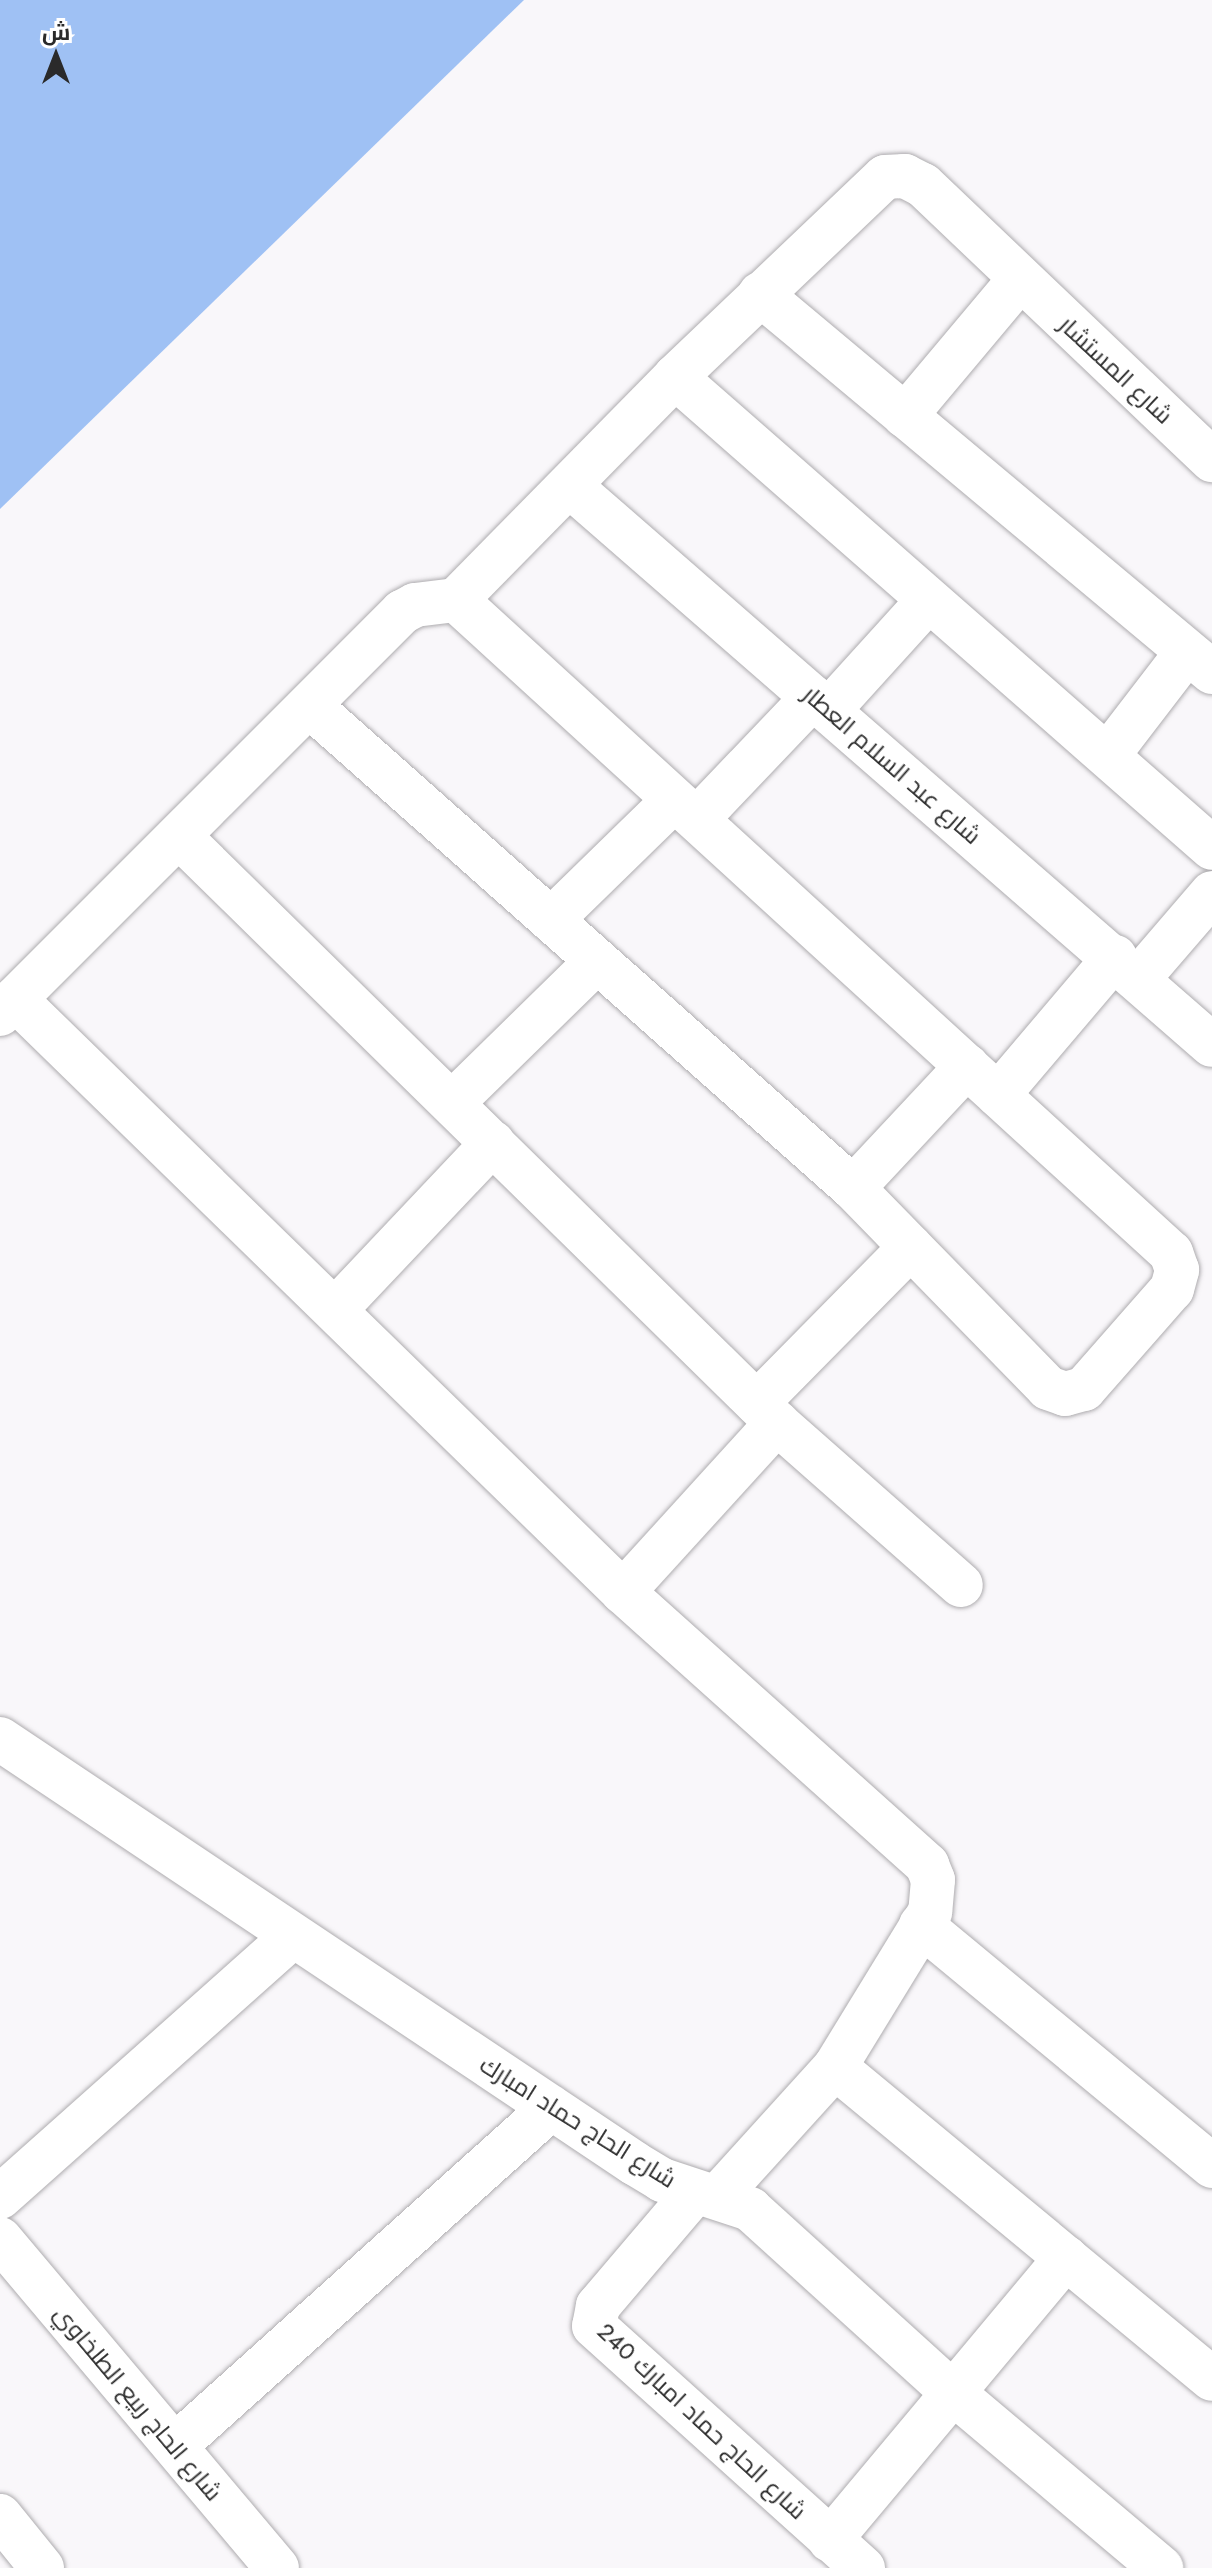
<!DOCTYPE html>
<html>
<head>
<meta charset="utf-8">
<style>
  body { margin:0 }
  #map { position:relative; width:1212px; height:2568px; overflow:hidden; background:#f9f7fa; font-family:Jost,Cairo,sans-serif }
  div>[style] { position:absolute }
  .water>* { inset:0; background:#9fc1f4 }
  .roads { filter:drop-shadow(0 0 2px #aeacaf) drop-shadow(0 0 2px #aeacaf) }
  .minor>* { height:44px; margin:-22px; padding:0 22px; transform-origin:22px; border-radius:22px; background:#fff }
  span { translate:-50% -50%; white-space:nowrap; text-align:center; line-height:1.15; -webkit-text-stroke:6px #fff; paint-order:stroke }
  .street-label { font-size:24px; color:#2a2a2a }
  .north { position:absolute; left:16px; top:16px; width:80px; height:80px; -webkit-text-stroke:6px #fff; paint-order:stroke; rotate:0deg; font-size:22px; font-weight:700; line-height:32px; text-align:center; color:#2a2a2a }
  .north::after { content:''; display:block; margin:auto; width:28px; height:36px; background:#2a2a2a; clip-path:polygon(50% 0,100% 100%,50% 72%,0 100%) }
</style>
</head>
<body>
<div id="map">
  <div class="water">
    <i style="clip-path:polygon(0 0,524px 0,0 509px)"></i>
  </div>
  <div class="roads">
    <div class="minor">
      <i style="left:760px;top:294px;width:589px;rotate:39.91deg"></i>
      <i style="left:675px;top:377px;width:714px;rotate:41.25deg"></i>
      <i style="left:905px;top:416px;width:177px;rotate:-50deg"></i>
      <i style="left:570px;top:486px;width:851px;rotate:41.05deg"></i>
      <i style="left:310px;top:706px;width:726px;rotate:41.59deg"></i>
      <i style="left:853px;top:1188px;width:279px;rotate:45.7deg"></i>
      <i style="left:1048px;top:1388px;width:18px;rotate:19deg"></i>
      <i style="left:1065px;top:1394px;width:20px;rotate:-15deg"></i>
      <i style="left:1084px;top:1389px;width:133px;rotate:-48.7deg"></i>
      <i style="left:1172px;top:1289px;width:20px;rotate:-75deg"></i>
      <i style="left:1177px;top:1270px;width:18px;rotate:-109deg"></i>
      <i style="left:1171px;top:1253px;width:968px;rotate:-137.59deg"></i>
      <i style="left:829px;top:710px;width:146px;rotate:-47.8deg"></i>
      <i style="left:1108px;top:755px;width:130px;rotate:-52.5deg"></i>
      <i style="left:697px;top:819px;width:168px;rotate:-46.4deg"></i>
      <i style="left:180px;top:837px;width:837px;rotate:44.47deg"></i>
      <i style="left:777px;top:1423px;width:245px;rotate:41.4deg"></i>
      <i style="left:551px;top:920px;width:172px;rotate:-44.3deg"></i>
      <i style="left:1139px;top:978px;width:112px;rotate:-49.3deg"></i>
      <i style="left:15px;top:999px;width:849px;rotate:44.28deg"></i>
      <i style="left:623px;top:1592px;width:409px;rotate:41.9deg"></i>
      <i style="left:927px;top:1865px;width:16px;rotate:68deg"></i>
      <i style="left:933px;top:1880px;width:32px;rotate:95deg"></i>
      <i style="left:930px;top:1912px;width:182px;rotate:121.5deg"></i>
      <i style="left:835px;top:2067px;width:173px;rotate:132.2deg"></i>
      <i style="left:0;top:1014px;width:569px;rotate:-45deg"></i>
      <i style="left:402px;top:612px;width:15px;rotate:-28deg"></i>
      <i style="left:415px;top:605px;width:41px;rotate:-7deg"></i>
      <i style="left:456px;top:600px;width:313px;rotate:-45.5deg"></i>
      <i style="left:675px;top:377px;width:290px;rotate:-43.6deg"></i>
      <i style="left:885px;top:177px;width:20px;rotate:-3deg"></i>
      <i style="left:905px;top:176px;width:20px;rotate:27deg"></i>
      <i style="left:923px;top:185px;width:399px;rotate:43.6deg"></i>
      <i style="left:998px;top:1095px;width:181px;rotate:-49.7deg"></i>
      <i style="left:452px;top:1103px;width:203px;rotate:-44.4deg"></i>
      <i style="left:853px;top:1188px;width:167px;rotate:-46.9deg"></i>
      <i style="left:335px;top:1310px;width:230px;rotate:-46.6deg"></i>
      <i style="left:757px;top:1403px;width:219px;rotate:-45.4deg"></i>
      <i style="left:623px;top:1592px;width:229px;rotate:-47.7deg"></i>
      <i style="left:0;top:1739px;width:763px;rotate:33.77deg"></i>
      <i style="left:634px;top:2163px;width:33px;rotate:31deg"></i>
      <i style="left:662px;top:2180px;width:93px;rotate:18.2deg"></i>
      <i style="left:750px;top:2209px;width:271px;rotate:42.2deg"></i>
      <i style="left:951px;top:2391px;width:275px;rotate:40.1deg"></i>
      <i style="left:921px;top:1925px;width:378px;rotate:39.6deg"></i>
      <i style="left:835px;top:2067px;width:489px;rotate:39.6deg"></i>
      <i style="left:695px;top:2192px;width:150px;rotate:130.4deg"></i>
      <i style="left:598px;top:2306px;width:20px;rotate:101deg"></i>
      <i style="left:594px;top:2326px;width:362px;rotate:42deg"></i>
      <i style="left:0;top:2197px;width:391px;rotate:-41.7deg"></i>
      <i style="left:0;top:2239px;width:430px;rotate:49.9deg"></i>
      <i style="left:175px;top:2446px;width:506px;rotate:-41.95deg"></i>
      <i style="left:0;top:2516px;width:67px;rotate:51.1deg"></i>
      <i style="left:830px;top:2540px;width:368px;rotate:-50.1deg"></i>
    </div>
  </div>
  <div class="street-label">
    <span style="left:1116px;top:370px;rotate:43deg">شارع المستشار</span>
    <span style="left:892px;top:765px;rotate:41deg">شارع عبد السلام العطار</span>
    <span style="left:578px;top:2122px;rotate:32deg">شارع الحاج حماد امبارك</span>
    <span style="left:138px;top:2403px;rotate:50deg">شارع الحاج ربيع الطلخاوي</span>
    <span style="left:702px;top:2421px;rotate:43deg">شارع الحاج حماد امبارك 240</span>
  </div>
  <div class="north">ش</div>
</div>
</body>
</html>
